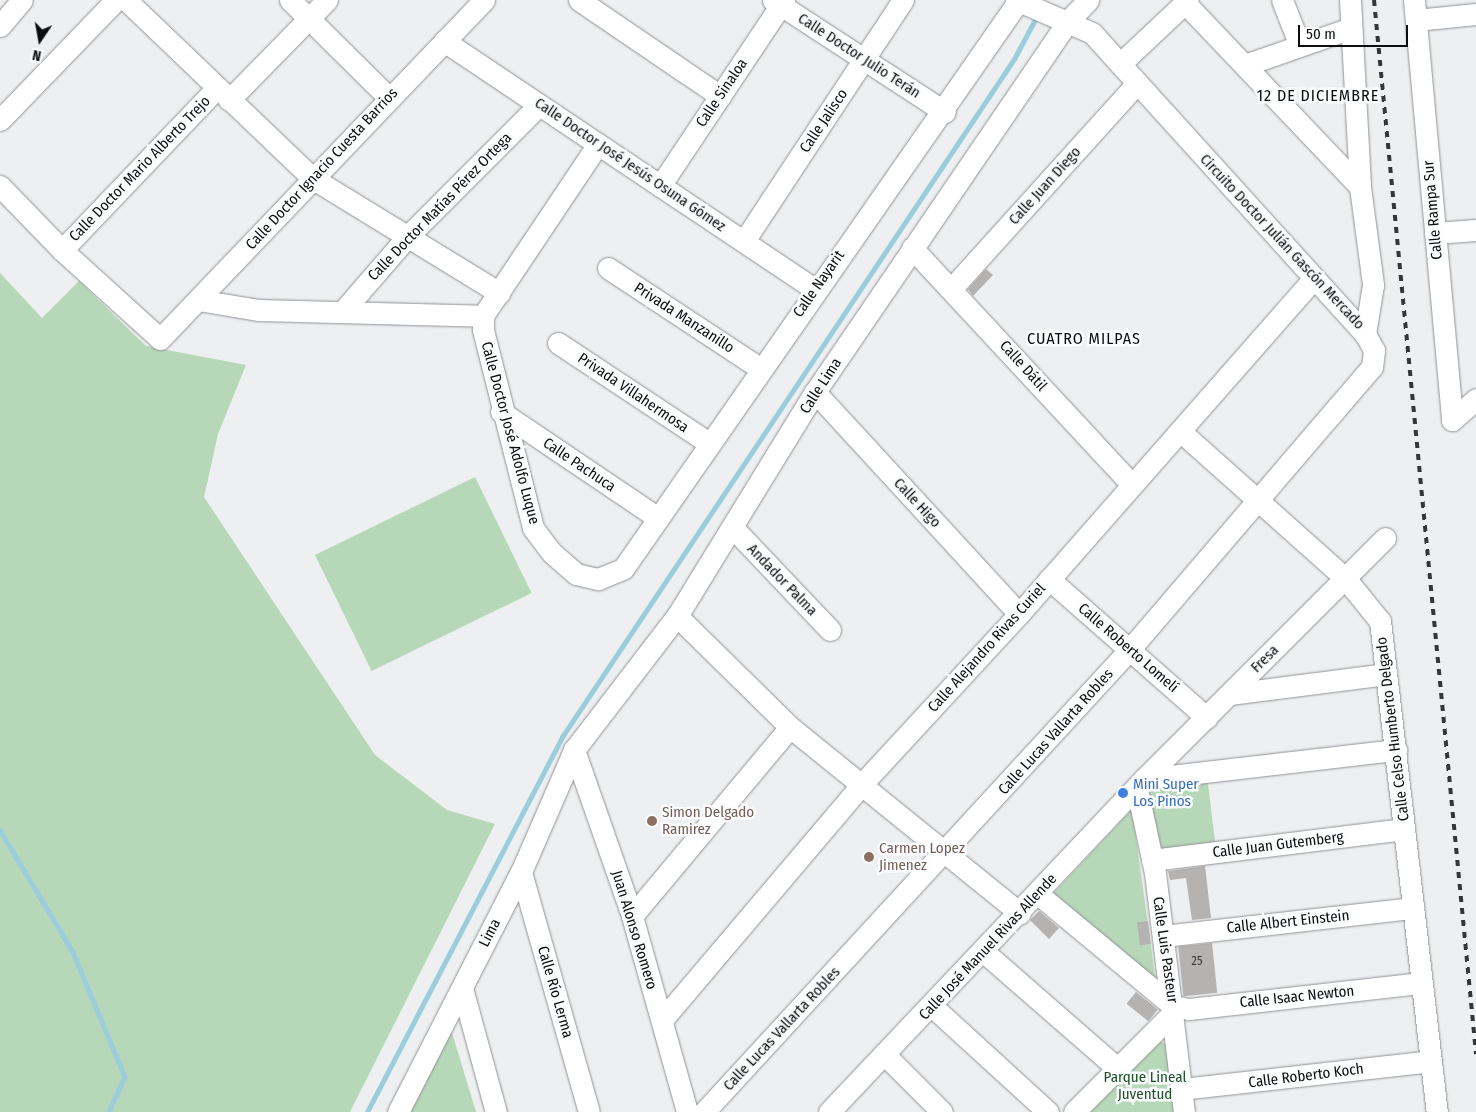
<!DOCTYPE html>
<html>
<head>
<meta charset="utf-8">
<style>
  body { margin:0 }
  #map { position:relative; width:1476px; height:1112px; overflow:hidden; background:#edeff1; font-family:"Fira Sans Condensed",sans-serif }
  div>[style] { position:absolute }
  .green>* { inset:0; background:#b7d7b9; transform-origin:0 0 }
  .stream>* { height:4.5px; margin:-2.25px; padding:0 2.25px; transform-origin:2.25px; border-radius:2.25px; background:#9bcddc }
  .building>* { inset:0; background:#b5b3b1; transform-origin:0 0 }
  .roads { filter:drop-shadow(0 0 1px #919294) drop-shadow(0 0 1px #919294) }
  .minor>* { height:21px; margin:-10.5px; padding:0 10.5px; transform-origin:10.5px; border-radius:10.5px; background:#fff }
  .rail>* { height:4px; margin-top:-2px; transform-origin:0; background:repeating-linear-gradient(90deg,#363637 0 6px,transparent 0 12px) }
  .dots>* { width:14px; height:14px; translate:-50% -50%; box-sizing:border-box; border:2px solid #fafcfe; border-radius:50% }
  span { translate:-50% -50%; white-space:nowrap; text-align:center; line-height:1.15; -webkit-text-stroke:5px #fafcfe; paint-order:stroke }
  .number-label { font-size:12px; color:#373637 }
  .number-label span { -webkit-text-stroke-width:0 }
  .street-label { font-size:15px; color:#0d0d0e }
  .shop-label { font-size:15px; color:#366cbe }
  .left { translate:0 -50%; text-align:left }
  .education-label { font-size:15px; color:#785e54 }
  .park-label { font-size:15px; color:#1f5027 }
  .neighbourhood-label { font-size:16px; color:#0d0d0e; letter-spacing:1px }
  .north { position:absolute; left:15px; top:15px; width:50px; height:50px; -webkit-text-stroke:4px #fafcfe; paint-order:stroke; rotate:192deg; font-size:14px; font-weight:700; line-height:20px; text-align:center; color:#0d0d0e }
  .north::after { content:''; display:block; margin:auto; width:18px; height:22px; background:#0d0d0e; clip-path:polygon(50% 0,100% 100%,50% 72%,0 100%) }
  .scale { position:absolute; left:1298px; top:25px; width:110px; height:22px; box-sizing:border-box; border:2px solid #0d0d0e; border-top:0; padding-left:6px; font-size:15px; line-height:18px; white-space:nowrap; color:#0d0d0e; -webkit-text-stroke:4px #fafcfe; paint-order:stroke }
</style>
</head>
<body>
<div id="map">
  <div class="green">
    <i style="clip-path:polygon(0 273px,42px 318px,79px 281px,146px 346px,246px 365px,218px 434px,204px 497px,375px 755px,447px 810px,495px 824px,350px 1112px,0 1112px)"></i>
    <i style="left:475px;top:477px;width:129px;height:178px;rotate:64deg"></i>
    <i style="left:1207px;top:776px;width:70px;height:60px;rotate:83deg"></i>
    <i style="clip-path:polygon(1132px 809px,1157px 990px,1050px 897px)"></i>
    <i style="clip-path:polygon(450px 1026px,476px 1112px,407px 1112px)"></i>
    <i style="clip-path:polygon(1155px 1039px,1168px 1045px,1175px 1112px,1084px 1112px)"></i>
  </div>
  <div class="stream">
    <i style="left:0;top:830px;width:142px;rotate:59.1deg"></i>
    <i style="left:73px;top:952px;width:135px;rotate:67.4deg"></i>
    <i style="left:125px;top:1077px;width:38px;rotate:115deg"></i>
    <i style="left:367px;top:1112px;width:423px;rotate:-62.5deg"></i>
    <i style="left:562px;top:737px;width:815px;rotate:-56.31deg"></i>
    <i style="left:1014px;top:59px;width:49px;rotate:-61.9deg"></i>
  </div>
  <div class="building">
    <i style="clip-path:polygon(986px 269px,993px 275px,973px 296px,968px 289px)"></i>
    <i style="clip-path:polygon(1205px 866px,1211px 918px,1192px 920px,1186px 878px,1170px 880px,1168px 871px)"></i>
    <i style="clip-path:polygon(1039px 911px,1059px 928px,1049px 939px,1030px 920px)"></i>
    <i style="left:1148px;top:921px;width:23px;height:11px;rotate:83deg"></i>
    <i style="left:1212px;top:943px;width:50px;height:34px;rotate:84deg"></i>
    <i style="left:1136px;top:992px;width:28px;height:15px;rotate:39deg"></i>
  </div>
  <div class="roads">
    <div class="minor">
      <i style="left:126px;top:0;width:257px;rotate:43.7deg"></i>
      <i style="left:312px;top:178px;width:220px;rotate:31.5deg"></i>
      <i style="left:290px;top:0;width:139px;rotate:44.7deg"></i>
      <i style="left:579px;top:0;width:171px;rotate:34.2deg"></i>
      <i style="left:773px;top:0;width:205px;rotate:33.1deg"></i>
      <i style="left:1282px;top:0;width:49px;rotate:68.6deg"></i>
      <i style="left:1350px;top:0;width:187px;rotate:86.9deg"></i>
      <i style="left:1360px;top:187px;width:99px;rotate:82.4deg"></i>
      <i style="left:1373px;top:285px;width:50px;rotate:99.3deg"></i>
      <i style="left:1414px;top:0;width:422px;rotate:84.8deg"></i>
      <i style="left:1185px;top:3px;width:254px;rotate:46.4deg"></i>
      <i style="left:1416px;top:20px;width:60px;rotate:-5.7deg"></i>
      <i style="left:0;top:26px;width:34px;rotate:-50deg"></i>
      <i style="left:444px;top:41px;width:446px;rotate:33.8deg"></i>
      <i style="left:1120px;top:64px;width:93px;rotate:-43.3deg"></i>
      <i style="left:1248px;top:64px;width:109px;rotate:-19.3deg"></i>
      <i style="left:229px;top:100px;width:140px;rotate:-45.6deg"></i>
      <i style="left:0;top:120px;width:167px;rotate:-46deg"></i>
      <i style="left:598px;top:144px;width:207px;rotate:123.8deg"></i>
      <i style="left:483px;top:316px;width:14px;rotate:90deg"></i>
      <i style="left:483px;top:330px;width:204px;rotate:75.8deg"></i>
      <i style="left:533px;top:528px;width:31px;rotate:53deg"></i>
      <i style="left:552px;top:553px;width:32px;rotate:41deg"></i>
      <i style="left:576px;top:574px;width:23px;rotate:13deg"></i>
      <i style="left:598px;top:579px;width:27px;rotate:-22deg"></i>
      <i style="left:623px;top:569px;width:693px;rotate:-55.16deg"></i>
      <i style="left:0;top:186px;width:89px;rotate:45.9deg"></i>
      <i style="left:62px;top:250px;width:132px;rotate:42.2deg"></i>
      <i style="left:160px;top:339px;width:469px;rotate:-46.3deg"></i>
      <i style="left:660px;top:186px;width:224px;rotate:-56.3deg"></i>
      <i style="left:1435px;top:233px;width:41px;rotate:-4.2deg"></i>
      <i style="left:744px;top:241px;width:289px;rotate:-56.6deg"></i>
      <i style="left:912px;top:248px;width:323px;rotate:47.1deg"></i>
      <i style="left:62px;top:250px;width:224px;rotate:-46.3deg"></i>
      <i style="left:608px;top:268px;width:183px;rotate:33.4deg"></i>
      <i style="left:952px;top:288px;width:276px;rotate:-47.9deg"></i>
      <i style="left:198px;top:300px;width:62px;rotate:9.3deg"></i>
      <i style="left:259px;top:310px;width:224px;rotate:1.5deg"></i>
      <i style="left:343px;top:311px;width:98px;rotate:-49.1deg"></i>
      <i style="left:407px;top:237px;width:187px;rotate:-45deg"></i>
      <i style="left:558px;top:343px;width:181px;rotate:33.5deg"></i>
      <i style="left:815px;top:392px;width:301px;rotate:47.4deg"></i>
      <i style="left:501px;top:412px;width:189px;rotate:34deg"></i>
      <i style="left:1452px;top:420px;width:32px;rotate:-41deg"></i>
      <i style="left:1180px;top:431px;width:221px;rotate:41.7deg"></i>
      <i style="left:1345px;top:578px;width:55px;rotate:50.9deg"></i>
      <i style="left:1380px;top:621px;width:494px;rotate:83.4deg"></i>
      <i style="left:735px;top:530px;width:138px;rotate:46.5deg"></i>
      <i style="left:1049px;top:579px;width:210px;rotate:41.3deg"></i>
      <i style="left:677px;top:616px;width:158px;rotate:44.5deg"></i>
      <i style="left:790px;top:727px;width:296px;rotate:39deg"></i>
      <i style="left:1230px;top:694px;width:157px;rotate:-7.3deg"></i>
      <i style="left:574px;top:750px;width:176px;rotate:70.7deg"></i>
      <i style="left:632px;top:916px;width:204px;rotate:74.3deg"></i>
      <i style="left:1144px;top:779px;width:254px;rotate:-6.6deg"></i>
      <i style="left:1137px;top:789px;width:86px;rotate:77.9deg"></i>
      <i style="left:1155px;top:873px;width:241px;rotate:83.1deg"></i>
      <i style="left:1152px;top:860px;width:254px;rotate:-7deg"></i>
      <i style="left:521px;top:872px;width:249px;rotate:74.2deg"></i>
      <i style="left:1038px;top:894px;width:175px;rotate:39.7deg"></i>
      <i style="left:1173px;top:1006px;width:16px;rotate:11deg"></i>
      <i style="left:1189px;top:1009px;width:234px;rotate:-6.4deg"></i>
      <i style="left:632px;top:916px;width:246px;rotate:-50.1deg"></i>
      <i style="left:1163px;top:936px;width:252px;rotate:-6.4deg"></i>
      <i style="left:984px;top:952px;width:176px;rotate:41.1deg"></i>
      <i style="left:462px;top:988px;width:129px;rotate:74.7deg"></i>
      <i style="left:933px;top:1007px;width:156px;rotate:42.4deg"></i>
      <i style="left:662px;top:1020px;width:311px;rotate:-49.7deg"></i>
      <i style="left:863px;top:783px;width:230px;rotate:-47.3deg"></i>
      <i style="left:1019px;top:614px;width:447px;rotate:-48.7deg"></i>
      <i style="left:886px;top:1056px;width:79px;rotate:45deg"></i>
      <i style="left:1182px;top:1089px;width:250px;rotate:-6.4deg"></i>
      <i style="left:398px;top:1112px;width:270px;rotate:-62.9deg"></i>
      <i style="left:521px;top:872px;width:133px;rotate:-66.5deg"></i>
      <i style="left:574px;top:750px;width:169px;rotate:-52.5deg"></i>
      <i style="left:677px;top:616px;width:263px;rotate:-58.4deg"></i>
      <i style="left:815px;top:392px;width:449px;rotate:-55.7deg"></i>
      <i style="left:1068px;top:21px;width:29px;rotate:-46deg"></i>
      <i style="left:704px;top:1112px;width:629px;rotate:-47.38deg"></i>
      <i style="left:1130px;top:649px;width:372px;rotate:-49.4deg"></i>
      <i style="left:1372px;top:367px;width:17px;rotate:-83deg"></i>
      <i style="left:1374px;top:350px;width:18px;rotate:-119deg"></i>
      <i style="left:1365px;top:334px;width:406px;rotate:-132.2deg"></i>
      <i style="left:1092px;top:33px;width:83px;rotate:-156.5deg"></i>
      <i style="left:829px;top:1112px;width:458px;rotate:-46.6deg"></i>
      <i style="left:1144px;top:779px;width:341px;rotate:-45deg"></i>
      <i style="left:1074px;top:1112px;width:140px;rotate:-45deg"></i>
    </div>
  </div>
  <div class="rail">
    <i style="left:1374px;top:0;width:1059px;rotate:84.47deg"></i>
  </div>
  <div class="dots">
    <i style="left:1123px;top:793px;background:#3f7fe0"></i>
    <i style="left:652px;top:821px;background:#8d6e63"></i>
    <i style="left:869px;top:857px;background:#8d6e63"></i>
  </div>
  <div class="number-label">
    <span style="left:1197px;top:962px">25</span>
  </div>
  <div class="street-label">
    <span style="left:859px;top:56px;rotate:33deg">Calle Doctor Julio Terán</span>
    <span style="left:722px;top:93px;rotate:-56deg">Calle Sinaloa</span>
    <span style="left:824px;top:121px;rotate:-56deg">Calle Jalisco</span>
    <span style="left:630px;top:165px;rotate:34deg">Calle Doctor José Jesús Osuna Gómez</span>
    <span style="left:140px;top:169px;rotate:-46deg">Calle Doctor Mario Alberto Trejo</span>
    <span style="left:322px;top:169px;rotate:-47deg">Calle Doctor Ignacio Cuesta Barrios</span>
    <span style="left:1045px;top:186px;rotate:-48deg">Calle Juan Diego</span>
    <span style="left:440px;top:207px;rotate:-46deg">Calle Doctor Matías Pérez Ortega</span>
    <span style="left:1433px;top:210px;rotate:-95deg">Calle Rampa Sur</span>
    <span style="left:1282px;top:242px;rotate:47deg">Circuito Doctor Julián Gascón Mercado</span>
    <span style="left:819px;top:284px;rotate:-55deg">Calle Nayarit</span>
    <span style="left:684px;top:318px;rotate:33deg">Privada Manzanillo</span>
    <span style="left:1023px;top:366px;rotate:48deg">Calle Dátil</span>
    <span style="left:821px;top:386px;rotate:-57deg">Calle Lima</span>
    <span style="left:633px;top:393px;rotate:34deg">Privada Villahermosa</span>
    <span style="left:510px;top:433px;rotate:75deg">Calle Doctor José Adolfo Luque</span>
    <span style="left:579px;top:465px;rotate:34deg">Calle Pachuca</span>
    <span style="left:917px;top:503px;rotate:47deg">Calle Higo</span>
    <span style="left:782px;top:580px;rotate:46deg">Andador Palma</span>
    <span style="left:987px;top:648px;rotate:-48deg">Calle Alejandro Rivas Curiel</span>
    <span style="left:1128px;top:648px;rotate:41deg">Calle Roberto Lomelí</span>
    <span style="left:1265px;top:659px;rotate:-45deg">Fresa</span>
    <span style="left:1393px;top:729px;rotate:-97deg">Calle Celso Humberto Delgado</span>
    <span style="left:1056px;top:732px;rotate:-48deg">Calle Lucas Vallarta Robles</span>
    <span style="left:1278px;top:845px;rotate:-7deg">Calle Juan Gutemberg</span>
    <span style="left:1288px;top:922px;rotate:-6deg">Calle Albert Einstein</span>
    <span style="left:634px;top:930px;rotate:73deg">Juan Alonso Romero</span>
    <span style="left:490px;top:933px;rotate:-63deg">Lima</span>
    <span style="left:988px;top:947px;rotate:-47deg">Calle José Manuel Rivas Allende</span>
    <span style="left:1165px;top:950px;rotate:82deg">Calle Luis Pasteur</span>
    <span style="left:555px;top:992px;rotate:74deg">Calle Río Lerma</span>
    <span style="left:1297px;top:997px;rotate:-6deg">Calle Isaac Newton</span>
    <span style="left:782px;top:1029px;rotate:-47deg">Calle Lucas Vallarta Robles</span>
    <span style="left:1306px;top:1076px;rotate:-7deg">Calle Roberto Koch</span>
  </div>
  <div class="shop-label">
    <span class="left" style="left:1133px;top:793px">Mini Super<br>Los Pinos</span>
  </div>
  <div class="education-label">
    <span class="left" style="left:662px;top:821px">Simon Delgado<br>Ramirez</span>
    <span class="left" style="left:879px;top:857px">Carmen Lopez<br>Jimenez</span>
  </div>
  <div class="park-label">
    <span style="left:1145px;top:1086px">Parque Lineal<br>Juventud</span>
  </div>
  <div class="neighbourhood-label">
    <span style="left:1318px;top:96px">12 DE DICIEMBRE</span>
    <span style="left:1084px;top:339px">CUATRO MILPAS</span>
  </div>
  <div class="north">N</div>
  <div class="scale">50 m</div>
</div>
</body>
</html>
